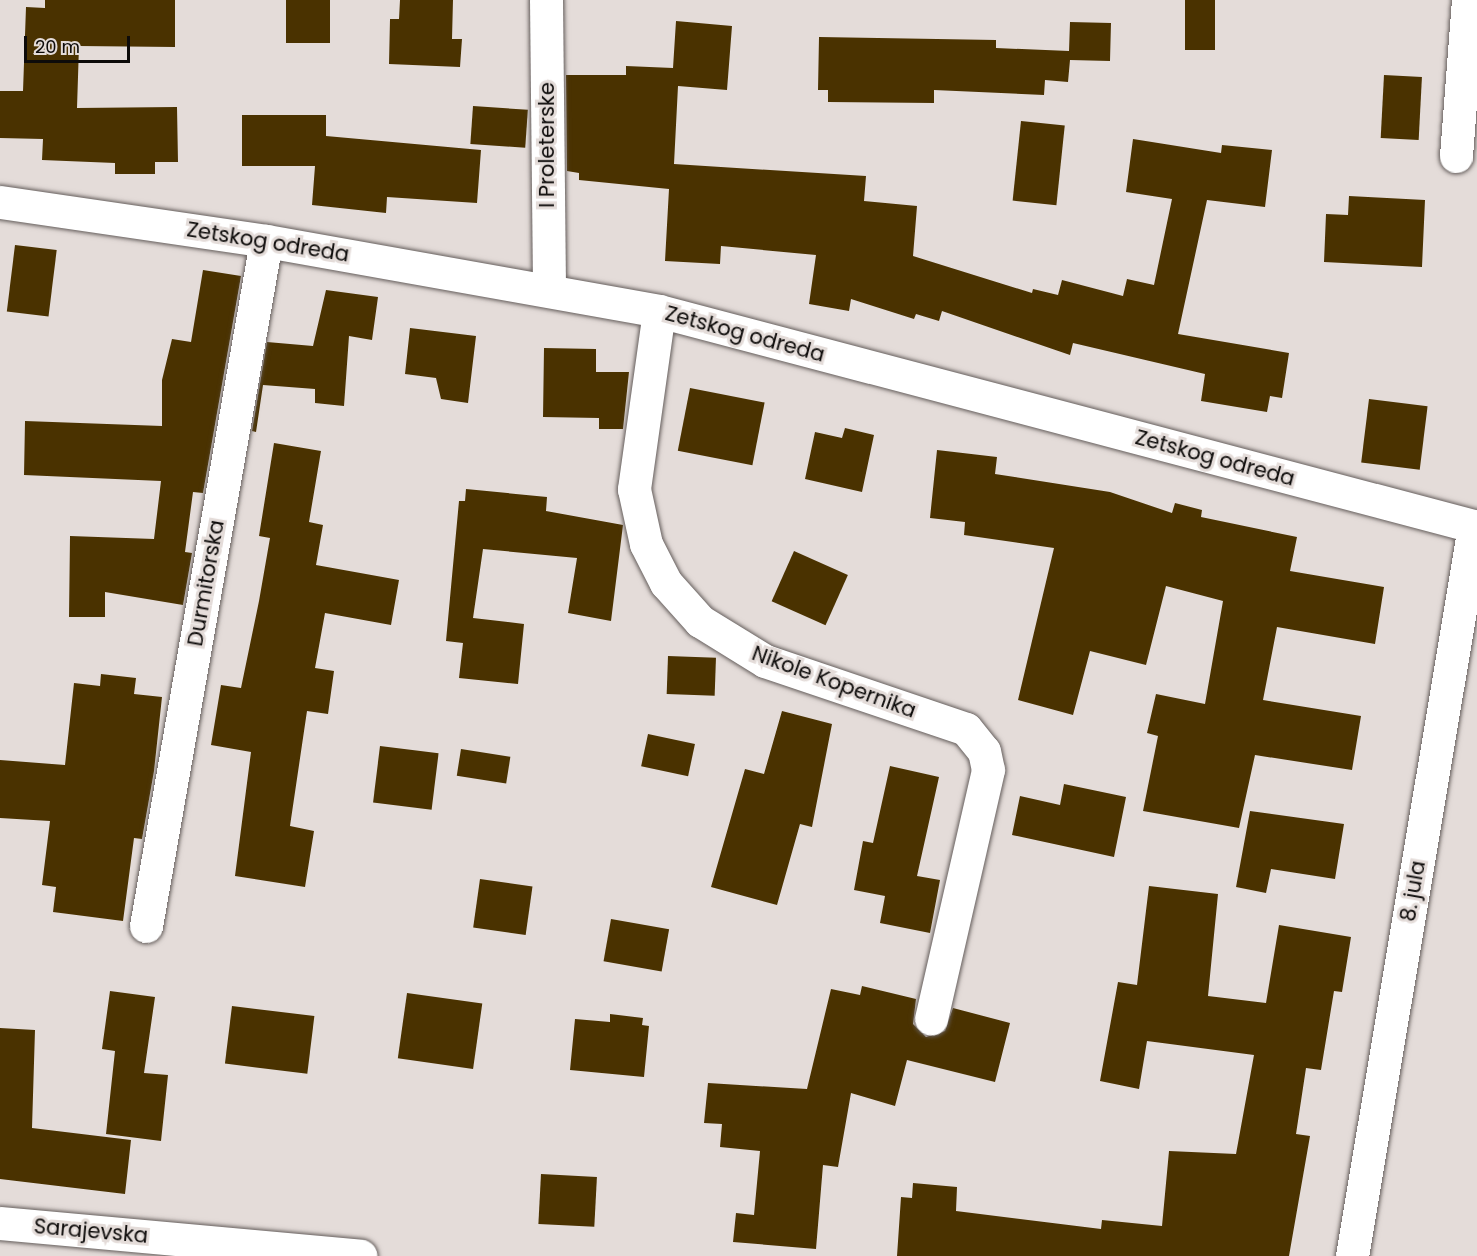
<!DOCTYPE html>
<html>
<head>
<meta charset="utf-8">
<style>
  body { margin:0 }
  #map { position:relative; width:1477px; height:1256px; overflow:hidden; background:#e4dcd9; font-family:Poppins,sans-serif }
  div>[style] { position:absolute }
  .building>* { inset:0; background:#4a3200; transform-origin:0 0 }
  .roads { filter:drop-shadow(0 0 2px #655e5c) drop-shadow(0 0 2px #655e5c) }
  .street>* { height:33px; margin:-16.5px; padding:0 16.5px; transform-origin:16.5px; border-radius:16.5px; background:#fff }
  span { translate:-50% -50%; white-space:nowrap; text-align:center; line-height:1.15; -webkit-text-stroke:6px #e4dcd9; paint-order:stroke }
  .street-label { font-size:21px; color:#0d0b0a }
  .scale { position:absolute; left:24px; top:36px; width:106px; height:27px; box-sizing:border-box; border:3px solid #0d0b0a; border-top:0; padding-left:8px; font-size:18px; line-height:21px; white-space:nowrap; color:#0d0b0a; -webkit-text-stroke:4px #e4dcd9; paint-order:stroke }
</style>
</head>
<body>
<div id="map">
  <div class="building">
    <i style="clip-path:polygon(45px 0,175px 0,175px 47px,79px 46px,77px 108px,177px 107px,178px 162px,155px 162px,155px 174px,115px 174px,115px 163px,42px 160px,43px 139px,0 138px,0 91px,23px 91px,26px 7px,45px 8px)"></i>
    <i style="left:286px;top:0;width:44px;height:43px"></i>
    <i style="clip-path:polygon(400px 0,453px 0,452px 39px,462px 39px,460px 67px,389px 64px,390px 19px,399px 19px)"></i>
    <i style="left:1185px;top:0;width:30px;height:50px"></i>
    <i style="clip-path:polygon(676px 21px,732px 26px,727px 90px,678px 86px,674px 164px,866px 176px,864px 201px,917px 206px,913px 256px,1032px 293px,1033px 289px,1058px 295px,1062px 280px,1123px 296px,1127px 279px,1154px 285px,1172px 199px,1126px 192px,1133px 139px,1221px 153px,1222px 145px,1272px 150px,1265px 207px,1207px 200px,1178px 334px,1289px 353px,1282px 398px,1270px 396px,1267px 412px,1201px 401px,1205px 374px,1073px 343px,1070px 355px,942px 311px,939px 321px,916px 314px,914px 319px,851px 299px,849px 311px,809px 304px,816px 255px,721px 246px,720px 264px,665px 261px,669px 189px,579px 180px,579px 173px,567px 171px,566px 75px,626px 75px,626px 66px,673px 68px)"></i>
    <i style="clip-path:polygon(1070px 22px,1111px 23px,1110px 61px,1070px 60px,1068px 82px,1045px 80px,1044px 95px,934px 90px,934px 103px,828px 102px,828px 90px,818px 90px,819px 37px,996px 40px,996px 48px,1069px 51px)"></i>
    <i style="left:1384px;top:75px;width:38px;height:63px;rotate:3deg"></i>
    <i style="left:473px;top:106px;width:55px;height:38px;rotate:4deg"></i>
    <i style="clip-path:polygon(242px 115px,326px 115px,326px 136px,481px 150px,477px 203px,387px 197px,386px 213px,312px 205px,315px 166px,242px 166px)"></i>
    <i style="left:1021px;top:121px;width:44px;height:80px;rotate:6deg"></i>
    <i style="clip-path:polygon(1349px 196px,1425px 200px,1422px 267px,1324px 262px,1326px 214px,1348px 215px)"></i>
    <i style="left:15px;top:245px;width:42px;height:67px;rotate:7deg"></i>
    <i style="clip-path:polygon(203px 270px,241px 276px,203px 493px,193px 492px,185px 552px,192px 553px,183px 605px,105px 592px,105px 617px,69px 617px,70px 536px,154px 539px,161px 481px,24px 475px,25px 421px,162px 426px,162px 380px,172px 339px,191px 342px)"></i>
    <i style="clip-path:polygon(326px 290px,378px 297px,372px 340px,349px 336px,344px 406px,315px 403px,315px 389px,263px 385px,256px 432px,252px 431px,267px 342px,313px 346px)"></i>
    <i style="clip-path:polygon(410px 328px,476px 336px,468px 403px,441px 399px,436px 378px,405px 374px)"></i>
    <i style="clip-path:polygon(544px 348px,596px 349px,596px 372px,629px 372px,623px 429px,599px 429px,599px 418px,543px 417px)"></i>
    <i style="left:690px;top:388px;width:76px;height:64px;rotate:11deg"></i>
    <i style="left:1369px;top:399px;width:59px;height:64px;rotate:7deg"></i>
    <i style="clip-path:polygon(845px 428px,874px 435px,862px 492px,805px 479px,815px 432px,842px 438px)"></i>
    <i style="clip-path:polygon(274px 443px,321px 451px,309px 522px,323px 525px,316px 565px,399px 580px,391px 625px,325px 613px,315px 668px,334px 671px,328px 714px,307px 711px,290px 826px,314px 831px,305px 887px,235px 876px,251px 752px,211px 745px,221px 685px,241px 688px,259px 601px,270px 538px,259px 536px)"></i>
    <i style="clip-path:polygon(937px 450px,997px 457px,995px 474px,1110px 492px,1172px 513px,1175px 503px,1202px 510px,1201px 517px,1297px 537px,1290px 571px,1384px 587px,1375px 644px,1277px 627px,1263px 700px,1361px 716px,1352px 770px,1255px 755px,1239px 828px,1143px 811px,1158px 736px,1147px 733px,1156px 694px,1205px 704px,1223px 601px,1166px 586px,1146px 665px,1090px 651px,1073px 715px,1018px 700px,1054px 548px,964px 535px,965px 522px,930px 518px)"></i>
    <i style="clip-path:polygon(466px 489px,547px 497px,546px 511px,623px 525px,611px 621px,568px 613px,577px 558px,483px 549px,473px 618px,524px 624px,518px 684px,459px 678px,463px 643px,446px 641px,459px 501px,465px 501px)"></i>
    <i style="left:794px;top:551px;width:59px;height:55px;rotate:24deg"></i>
    <i style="left:668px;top:656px;width:48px;height:38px;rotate:2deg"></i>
    <i style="clip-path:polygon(101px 674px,136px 678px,134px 694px,162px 697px,154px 771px,142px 839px,134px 838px,123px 921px,53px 912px,56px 887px,42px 885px,50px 821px,0 818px,0 760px,65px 765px,74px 683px,100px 686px)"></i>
    <i style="clip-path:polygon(782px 711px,832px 724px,812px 827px,800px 824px,777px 905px,711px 887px,745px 769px,764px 774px)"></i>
    <i style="left:648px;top:734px;width:48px;height:33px;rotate:12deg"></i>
    <i style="left:380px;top:746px;width:59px;height:57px;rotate:7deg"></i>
    <i style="left:461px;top:749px;width:50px;height:27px;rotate:9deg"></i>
    <i style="clip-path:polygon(890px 766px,939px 777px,917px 876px,940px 880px,930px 933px,880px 923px,885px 896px,854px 890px,863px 841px,873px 843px)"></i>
    <i style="clip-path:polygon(1064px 784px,1126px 797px,1114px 857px,1012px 835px,1020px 796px,1060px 805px)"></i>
    <i style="clip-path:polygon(1250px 811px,1344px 824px,1335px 879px,1271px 869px,1266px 893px,1236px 887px)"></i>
    <i style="left:480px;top:879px;width:53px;height:49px;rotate:8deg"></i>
    <i style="clip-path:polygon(1149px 886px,1218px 894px,1208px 996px,1266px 1003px,1279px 925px,1351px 937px,1342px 992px,1334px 991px,1321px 1070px,1306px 1068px,1296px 1134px,1310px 1136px,1289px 1256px,897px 1256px,901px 1197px,912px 1198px,913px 1183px,957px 1187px,956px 1211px,1101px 1229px,1102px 1220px,1162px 1226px,1169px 1151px,1236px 1154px,1254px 1055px,1147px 1041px,1139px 1089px,1100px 1081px,1118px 982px,1137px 985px)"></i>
    <i style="left:611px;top:919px;width:59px;height:43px;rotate:10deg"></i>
    <i style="clip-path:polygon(862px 986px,916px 999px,913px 1024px,926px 1037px,945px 1031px,953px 1008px,1010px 1023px,995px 1082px,907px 1060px,895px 1106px,851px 1093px,838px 1167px,823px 1165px,816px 1249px,733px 1242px,736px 1213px,754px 1215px,760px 1151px,720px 1147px,722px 1124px,704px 1123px,708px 1083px,807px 1089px,831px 989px,860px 995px)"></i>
    <i style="clip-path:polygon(110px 991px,155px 997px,144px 1073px,168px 1075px,161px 1141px,106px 1134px,115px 1051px,102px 1049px)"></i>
    <i style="left:407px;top:993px;width:76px;height:66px;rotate:8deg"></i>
    <i style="left:232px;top:1006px;width:83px;height:58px;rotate:7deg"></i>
    <i style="clip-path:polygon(610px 1014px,643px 1018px,642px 1025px,649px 1026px,644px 1077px,570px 1070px,575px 1019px,610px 1022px)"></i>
    <i style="clip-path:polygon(0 1028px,35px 1030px,32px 1128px,131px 1140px,125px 1194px,0 1179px)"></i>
    <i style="left:541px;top:1174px;width:56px;height:50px;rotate:3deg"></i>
  </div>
  <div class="roads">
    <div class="street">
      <i style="left:546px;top:0;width:289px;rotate:89.4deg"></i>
      <i style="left:1456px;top:156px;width:156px;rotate:-85.6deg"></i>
      <i style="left:0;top:202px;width:269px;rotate:8.3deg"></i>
      <i style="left:266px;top:241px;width:399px;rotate:10.1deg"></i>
      <i style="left:659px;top:311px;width:846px;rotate:14.79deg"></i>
      <i style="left:659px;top:311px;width:180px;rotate:98deg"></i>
      <i style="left:634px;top:489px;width:56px;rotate:77.7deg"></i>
      <i style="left:646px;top:544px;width:44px;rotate:62.9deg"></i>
      <i style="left:666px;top:583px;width:51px;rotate:48.2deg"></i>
      <i style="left:700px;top:621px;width:76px;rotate:31.6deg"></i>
      <i style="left:765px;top:661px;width:212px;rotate:18.7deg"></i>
      <i style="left:966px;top:729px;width:28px;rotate:51deg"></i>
      <i style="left:984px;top:751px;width:19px;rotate:78deg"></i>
      <i style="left:988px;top:770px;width:255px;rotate:102.9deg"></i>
      <i style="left:146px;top:926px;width:695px;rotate:-80.06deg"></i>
      <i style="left:0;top:1223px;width:362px;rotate:5.2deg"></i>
      <i style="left:1352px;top:1256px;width:740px;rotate:-80.51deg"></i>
    </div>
  </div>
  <div class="street-label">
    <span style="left:547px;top:145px;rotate:-90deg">I Proleterske</span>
    <span style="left:268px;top:242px;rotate:9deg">Zetskog odreda</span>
    <span style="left:745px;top:334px;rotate:15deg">Zetskog odreda</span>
    <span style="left:1215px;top:458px;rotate:15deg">Zetskog odreda</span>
    <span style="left:206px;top:583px;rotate:-80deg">Durmitorska</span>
    <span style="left:834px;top:682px;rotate:20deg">Nikole Kopernika</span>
    <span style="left:1413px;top:891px;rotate:-80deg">8. jula</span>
    <span style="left:91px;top:1231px;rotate:5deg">Sarajevska</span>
  </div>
  <div class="scale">20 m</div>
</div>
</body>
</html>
